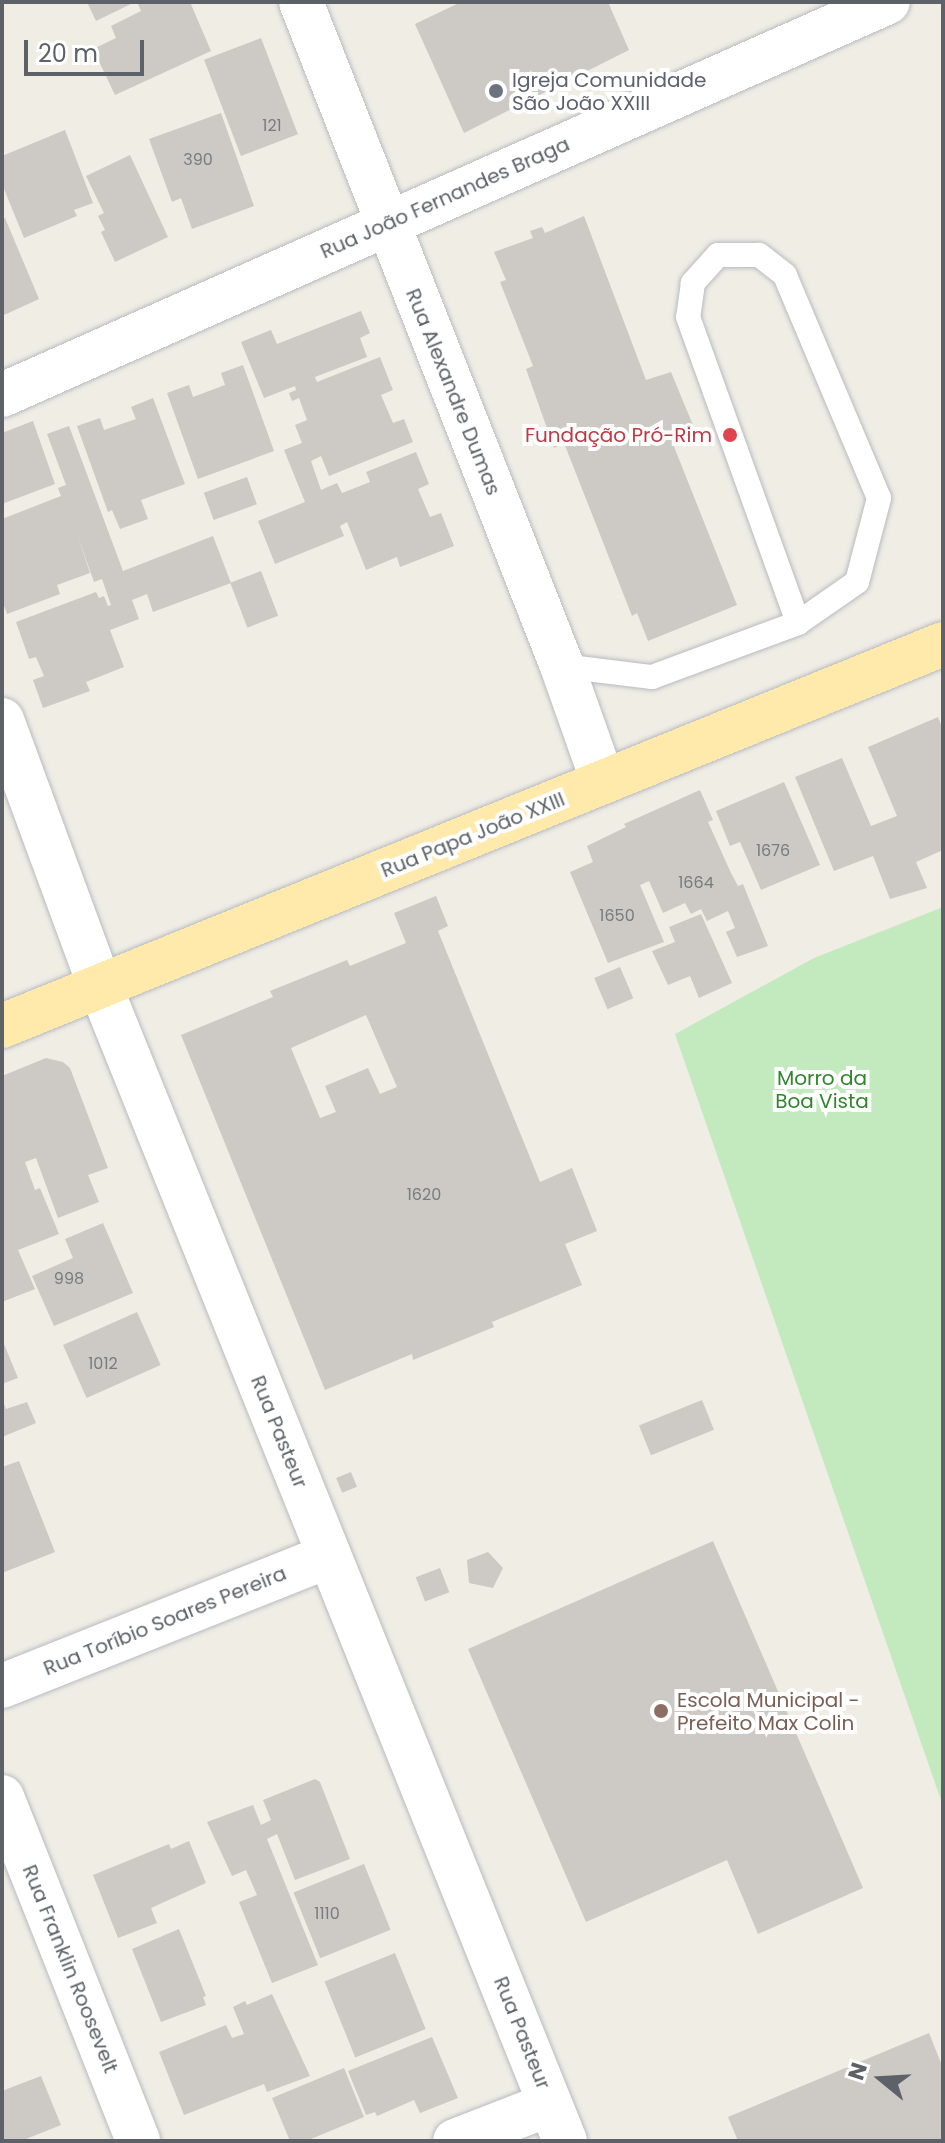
<!DOCTYPE html>
<html>
<head>
<meta charset="utf-8">
<style>
  body { margin:0 }
  #map { position:relative; width:945px; height:2143px; overflow:hidden; background:#f0ede5; font-family:Poppins,sans-serif }
  div>[style] { position:absolute }
  .green>* { inset:0; background:#c3eabf }
  .building>* { inset:0; background:#cdc9c4; transform-origin:0 0 }
  .roads { filter:drop-shadow(0 0 2px #b7bbc0) drop-shadow(0 0 2px #b7bbc0) }
  .service>* { height:24px; margin:-12px; padding:0 12px; transform-origin:12px; border-radius:12px; background:#fff }
  .minor>* { height:44px; margin:-22px; padding:0 22px; transform-origin:22px; border-radius:22px; background:#fff }
  .primary>* { height:44px; margin:-22px; padding:0 22px; transform-origin:22px; border-radius:22px; background:#ffe9ab }
  .dots>* { width:22px; height:22px; translate:-50% -50%; box-sizing:border-box; border:4px solid #fff; border-radius:50% }
  span { translate:-50% -50%; white-space:nowrap; text-align:center; line-height:1.15; -webkit-text-stroke:8px #fff; paint-order:stroke }
  .number-label { font-size:16px; color:#787c7e }
  .number-label span { -webkit-text-stroke-width:0 }
  .worship-label { font-size:20px; color:#5b616d }
  .left { translate:0 -50%; text-align:left }
  .street-label { font-size:20px; color:#5c6267 }
  .health-label { font-size:20px; color:#be3a42 }
  .right { translate:-100% -50%; text-align:right }
  .park-label { font-size:20px; color:#31852d }
  .education-label { font-size:20px; color:#785e54 }
  .frame { position:absolute; inset:0; border:4px solid #5c6267; pointer-events:none }
  .north { position:absolute; left:841px; top:2039px; width:80px; height:80px; -webkit-text-stroke:6px #fff; paint-order:stroke; rotate:288deg; font-size:22px; font-weight:700; line-height:32px; text-align:center; color:#5c6267 }
  .north::after { content:''; display:block; margin:auto; width:28px; height:36px; background:#5c6267; clip-path:polygon(50% 0,100% 100%,50% 72%,0 100%) }
  .scale { position:absolute; left:24px; top:40px; width:120px; height:36px; box-sizing:border-box; border:4px solid #5c6267; border-top:0; padding-left:10px; font-size:24px; line-height:28px; white-space:nowrap; color:#5c6267; -webkit-text-stroke:6px #fff; paint-order:stroke }
</style>
</head>
<body>
<div id="map">
  <div class="green">
    <i style="clip-path:polygon(943px 907px,943px 1806px,675px 1034px,814px 958px)"></i>
  </div>
  <div class="building">
    <i style="clip-path:polygon(87px 2px,135px 2px,96px 21px)"></i>
    <i style="clip-path:polygon(142px 2px,190px 2px,211px 51px,115px 95px,93px 49px,116px 38px,111px 26px,141px 11px,138px 4px)"></i>
    <i style="clip-path:polygon(461px 2px,608px 2px,629px 50px,464px 133px,415px 24px)"></i>
    <i style="left:261px;top:38px;width:103px;height:61px;rotate:69deg"></i>
    <i style="clip-path:polygon(221px 113px,254px 206px,192px 229px,181px 198px,172px 202px,149px 139px)"></i>
    <i style="clip-path:polygon(65px 130px,93px 203px,74px 210px,77px 216px,24px 238px,2px 184px,2px 156px)"></i>
    <i style="clip-path:polygon(130px 155px,168px 237px,115px 262px,101px 232px,105px 230px,98px 216px,104px 213px,86px 176px)"></i>
    <i style="clip-path:polygon(584px 216px,646px 380px,671px 372px,695px 430px,671px 439px,737px 605px,648px 641px,637px 613px,632px 616px,564px 443px,554px 448px,526px 369px,533px 366px,500px 282px,506px 280px,494px 252px,533px 238px,530px 231px,542px 227px,545px 233px)"></i>
    <i style="clip-path:polygon(5px 218px,39px 299px,2px 316px,2px 219px)"></i>
    <i style="clip-path:polygon(361px 311px,370px 333px,360px 338px,367px 357px,315px 377px,317px 382px,380px 357px,393px 390px,381px 395px,393px 423px,404px 419px,413px 442px,329px 476px,321px 456px,311px 461px,321px 490px,337px 483px,342px 493px,370px 482px,366px 472px,416px 452px,429px 484px,418px 489px,430px 517px,441px 513px,454px 546px,400px 567px,397px 557px,366px 570px,347px 522px,340px 526px,344px 536px,275px 564px,258px 521px,305px 502px,284px 450px,302px 443px,295px 425px,307px 420px,299px 398px,292px 401px,289px 393px,296px 390px,295px 386px,264px 398px,241px 342px,271px 330px,277px 344px)"></i>
    <i style="clip-path:polygon(243px 365px,274px 451px,198px 479px,167px 393px,189px 385px,193px 397px,225px 385px,221px 373px)"></i>
    <i style="clip-path:polygon(153px 398px,185px 484px,141px 500px,148px 519px,120px 529px,112px 510px,108px 512px,77px 426px,100px 418px,104px 430px,136px 419px,131px 407px)"></i>
    <i style="clip-path:polygon(33px 421px,55px 484px,2px 504px,2px 433px)"></i>
    <i style="clip-path:polygon(69px 426px,123px 571px,213px 536px,231px 583px,153px 612px,147px 594px,132px 600px,139px 619px,110px 630px,124px 667px,86px 682px,90px 691px,43px 708px,33px 680px,44px 676px,36px 657px,29px 659px,16px 622px,96px 592px,99px 598px,104px 596px,108px 606px,111px 605px,102px 579px,94px 582px,77px 534px,90px 573px,57px 585px,60px 594px,7px 614px,2px 600px,2px 519px,61px 496px,58px 488px,66px 485px,47px 434px)"></i>
    <i style="left:247px;top:477px;width:29px;height:46px;rotate:70deg"></i>
    <i style="left:261px;top:571px;width:48px;height:33px;rotate:69deg"></i>
    <i style="clip-path:polygon(938px 717px,943px 730px,943px 850px,916px 862px,927px 888px,890px 899px,873px 856px,834px 871px,795px 777px,842px 758px,871px 826px,897px 816px,868px 747px)"></i>
    <i style="clip-path:polygon(784px 782px,820px 865px,761px 890px,740px 842px,730px 846px,716px 811px)"></i>
    <i style="clip-path:polygon(700px 790px,713px 820px,708px 822px,731px 873px,738px 886px,743px 884px,768px 946px,737px 957px,726px 932px,735px 928px,728px 911px,707px 921px,701px 909px,691px 914px,685px 903px,663px 913px,649px 881px,640px 885px,664px 942px,608px 963px,570px 872px,593px 862px,587px 846px,626px 827px,624px 824px)"></i>
    <i style="clip-path:polygon(evenodd,436px 896px,448px 926px,438px 931px,540px 1182px,572px 1168px,597px 1231px,565px 1244px,582px 1285px,492px 1322px,494px 1327px,413px 1360px,412px 1354px,325px 1390px,181px 1035px,273px 997px,270px 991px,347px 960px,350px 966px,406px 943px,394px 913px,436px 896px,366px 1015px,397px 1087px,380px 1094px,368px 1068px,325px 1086px,336px 1112px,320px 1118px,291px 1048px,366px 1015px)"></i>
    <i style="clip-path:polygon(701px 914px,732px 983px,699px 998px,690px 976px,668px 985px,652px 951px,675px 942px,669px 927px)"></i>
    <i style="left:620px;top:967px;width:34px;height:28px;rotate:67deg"></i>
    <i style="clip-path:polygon(46px 1058px,63px 1062px,70px 1068px,108px 1168px,88px 1175px,99px 1202px,58px 1218px,36px 1158px,25px 1162px,35px 1190px,40px 1188px,59px 1234px,18px 1250px,35px 1289px,2px 1302px,2px 1076px)"></i>
    <i style="clip-path:polygon(103px 1223px,133px 1293px,54px 1326px,32px 1276px,73px 1258px,65px 1239px)"></i>
    <i style="left:137px;top:1312px;width:58px;height:81px;rotate:66deg"></i>
    <i style="clip-path:polygon(2px 1339px,18px 1378px,2px 1384px)"></i>
    <i style="clip-path:polygon(2px 1399px,6px 1409px,27px 1402px,36px 1423px,2px 1437px)"></i>
    <i style="left:702px;top:1400px;width:32px;height:68px;rotate:68deg"></i>
    <i style="clip-path:polygon(19px 1461px,55px 1552px,2px 1573px,2px 1467px)"></i>
    <i style="left:351px;top:1472px;width:16px;height:16px;rotate:68deg"></i>
    <i style="clip-path:polygon(713px 1541px,863px 1888px,758px 1934px,727px 1860px,586px 1922px,468px 1649px)"></i>
    <i style="clip-path:polygon(488px 1552px,503px 1568px,493px 1588px,469px 1583px,467px 1560px)"></i>
    <i style="left:440px;top:1568px;width:26px;height:26px;rotate:69deg"></i>
    <i style="clip-path:polygon(315px 1779px,320px 1782px,350px 1859px,295px 1880px,277px 1834px,267px 1839px,318px 1965px,272px 1983px,239px 1902px,257px 1895px,246px 1870px,232px 1876px,207px 1822px,253px 1805px,261px 1825px,271px 1820px,263px 1800px)"></i>
    <i style="clip-path:polygon(189px 1841px,206px 1883px,151px 1908px,157px 1923px,118px 1938px,93px 1875px,169px 1844px,171px 1849px)"></i>
    <i style="left:364px;top:1864px;width:71px;height:76px;rotate:68deg"></i>
    <i style="clip-path:polygon(179px 1929px,206px 1996px,203px 1997px,206px 2005px,161px 2022px,132px 1949px)"></i>
    <i style="left:395px;top:1953px;width:82px;height:76px;rotate:68deg"></i>
    <i style="clip-path:polygon(272px 1994px,310px 2076px,267px 2092px,264px 2084px,184px 2115px,159px 2052px,226px 2025px,232px 2038px,244px 2034px,233px 2007px,245px 2001px,247px 2005px)"></i>
    <i style="clip-path:polygon(929px 2033px,943px 2068px,943px 2141px,738px 2141px,728px 2117px)"></i>
    <i style="clip-path:polygon(432px 2037px,458px 2098px,420px 2113px,414px 2100px,377px 2116px,375px 2112px,366px 2115px,348px 2071px)"></i>
    <i style="clip-path:polygon(344px 2068px,364px 2117px,306px 2141px,290px 2141px,272px 2098px)"></i>
    <i style="clip-path:polygon(41px 2076px,61px 2125px,21px 2141px,2px 2141px,2px 2091px)"></i>
  </div>
  <div class="roads">
    <div class="service">
      <i style="left:562px;top:666px;width:91px;rotate:7deg"></i>
      <i style="left:652px;top:677px;width:156px;rotate:-20.3deg"></i>
      <i style="left:798px;top:623px;width:72px;rotate:-34.8deg"></i>
      <i style="left:857px;top:582px;width:87px;rotate:-75.3deg"></i>
      <i style="left:879px;top:498px;width:242px;rotate:-112.9deg"></i>
      <i style="left:785px;top:275px;width:33px;rotate:-142deg"></i>
      <i style="left:759px;top:255px;width:41px;rotate:180deg"></i>
      <i style="left:718px;top:255px;width:38px;rotate:132deg"></i>
      <i style="left:693px;top:283px;width:34px;rotate:98deg"></i>
      <i style="left:688px;top:317px;width:325px;rotate:70.2deg"></i>
    </div>
    <div class="minor">
      <i style="left:301px;top:2px;width:713px;rotate:68.54deg"></i>
      <i style="left:562px;top:666px;width:123px;rotate:70.5deg"></i>
      <i style="left:2px;top:395px;width:969px;rotate:-23.92deg"></i>
      <i style="left:2px;top:720px;width:283px;rotate:69.8deg"></i>
      <i style="left:100px;top:986px;width:1245px;rotate:68.07deg"></i>
      <i style="left:2px;top:1686px;width:352px;rotate:-21.7deg"></i>
      <i style="left:2px;top:1797px;width:370px;rotate:68.4deg"></i>
      <i style="left:455px;top:2141px;width:102px;rotate:-21.3deg"></i>
    </div>
    <div class="primary">
      <i style="left:2px;top:1026px;width:1016px;rotate:-22.09deg"></i>
    </div>
  </div>
  <div class="dots">
    <i style="left:496px;top:91px;background:#6b7280"></i>
    <i style="left:730px;top:435px;background:#e0444e"></i>
    <i style="left:661px;top:1711px;background:#8d6e63"></i>
  </div>
  <div class="number-label">
    <span style="left:272px;top:126px">121</span>
    <span style="left:198px;top:160px">390</span>
    <span style="left:773px;top:851px">1676</span>
    <span style="left:696px;top:883px">1664</span>
    <span style="left:617px;top:916px">1650</span>
    <span style="left:424px;top:1195px">1620</span>
    <span style="left:69px;top:1279px">998</span>
    <span style="left:103px;top:1364px">1012</span>
    <span style="left:327px;top:1914px">1110</span>
  </div>
  <div class="worship-label">
    <span class="left" style="left:512px;top:92px">Igreja Comunidade<br>São João XXIII</span>
  </div>
  <div class="street-label">
    <span style="left:445px;top:198px;rotate:-24deg">Rua João Fernandes Braga</span>
    <span style="left:453px;top:392px;rotate:68deg">Rua Alexandre Dumas</span>
    <span style="left:473px;top:835px;rotate:-22deg">Rua Papa João XXIII</span>
    <span style="left:279px;top:1432px;rotate:68deg">Rua Pasteur</span>
    <span style="left:165px;top:1621px;rotate:-22deg">Rua Toríbio Soares Pereira</span>
    <span style="left:70px;top:1969px;rotate:68deg">Rua Franklin Roosevelt</span>
    <span style="left:522px;top:2033px;rotate:68deg">Rua Pasteur</span>
  </div>
  <div class="health-label">
    <span class="right" style="left:712px;top:435px">Fundação Pró-Rim</span>
  </div>
  <div class="park-label">
    <span style="left:822px;top:1090px">Morro da<br>Boa Vista</span>
  </div>
  <div class="education-label">
    <span class="left" style="left:677px;top:1712px">Escola Municipal -<br>Prefeito Max Colin</span>
  </div>
  <div class="frame"></div>
  <div class="north">N</div>
  <div class="scale">20 m</div>
</div>
</body>
</html>
